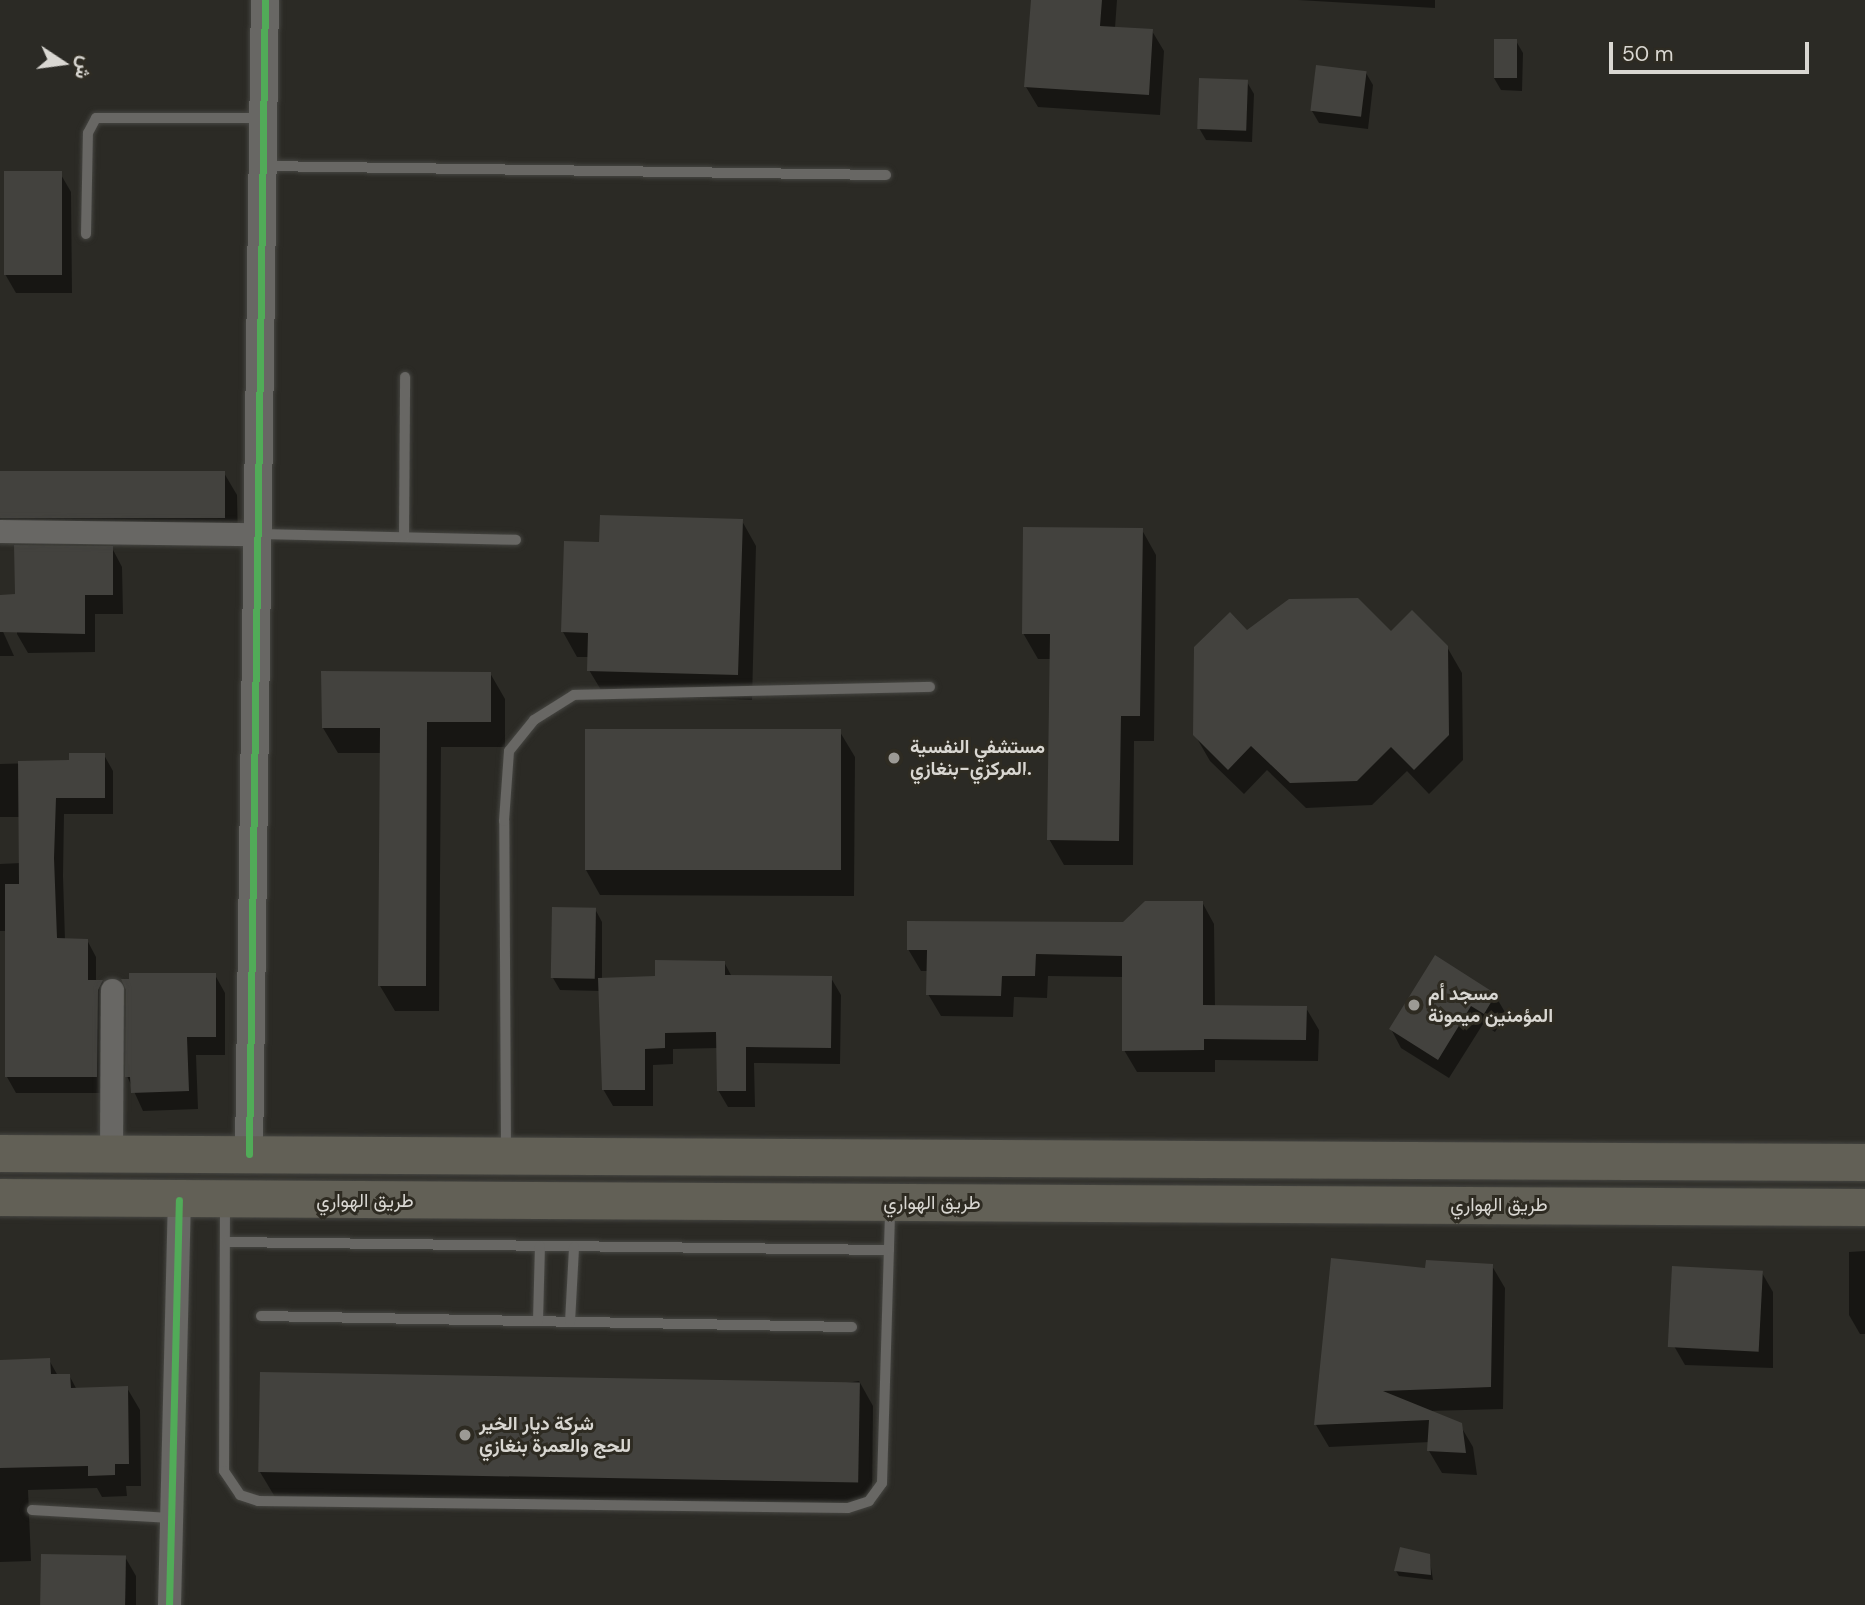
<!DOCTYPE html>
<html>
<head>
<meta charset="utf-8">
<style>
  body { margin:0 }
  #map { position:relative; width:1865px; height:1605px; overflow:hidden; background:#2b2a25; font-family:"DM Sans",Vazirmatn,sans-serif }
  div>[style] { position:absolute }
  .shadow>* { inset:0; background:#0007 }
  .building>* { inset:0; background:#43423e; transform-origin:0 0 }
  .roads { filter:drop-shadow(0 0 2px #464642) drop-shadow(0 0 2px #464642) }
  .service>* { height:10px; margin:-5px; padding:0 5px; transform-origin:5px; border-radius:5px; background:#686764 }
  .minor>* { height:23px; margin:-11.5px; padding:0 11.5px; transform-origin:11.5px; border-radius:11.5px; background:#686764 }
  .tertiary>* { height:28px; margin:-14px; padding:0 14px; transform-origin:14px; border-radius:14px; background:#686764 }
  .trunk>* { height:37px; margin:-18.5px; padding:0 18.5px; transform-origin:18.5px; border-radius:18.5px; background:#626056 }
  .cycleway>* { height:7px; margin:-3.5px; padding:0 3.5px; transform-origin:3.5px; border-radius:3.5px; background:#51ab58 }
  .dots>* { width:19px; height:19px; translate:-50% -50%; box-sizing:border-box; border:4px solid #2e2b22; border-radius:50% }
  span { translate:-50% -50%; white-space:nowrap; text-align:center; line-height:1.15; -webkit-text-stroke:6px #2e2b22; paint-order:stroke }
  .poi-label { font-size:19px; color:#d9d7d2; font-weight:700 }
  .left { translate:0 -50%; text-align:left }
  .street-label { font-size:19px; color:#d9d7d2 }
  .north { position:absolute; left:28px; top:28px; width:70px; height:70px; -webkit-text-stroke:5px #2e2b22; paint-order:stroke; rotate:103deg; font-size:19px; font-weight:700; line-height:28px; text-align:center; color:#d9d7d2 }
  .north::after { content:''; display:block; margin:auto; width:24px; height:32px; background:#d9d7d2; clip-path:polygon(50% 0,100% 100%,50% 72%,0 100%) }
  .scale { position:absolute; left:1609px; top:42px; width:200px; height:32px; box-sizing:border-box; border:4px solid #d9d7d2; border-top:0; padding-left:9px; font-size:21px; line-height:24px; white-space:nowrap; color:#d9d7d2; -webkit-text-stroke:5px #2e2b22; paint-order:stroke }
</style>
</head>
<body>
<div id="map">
  <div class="shadow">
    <i style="clip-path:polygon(1033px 0,1117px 0,1115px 28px,1152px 31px,1164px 51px,1160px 115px,1038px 107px,1026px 87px)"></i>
    <i style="clip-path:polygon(1298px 0,1435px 0,1435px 8px)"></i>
    <i style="clip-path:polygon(1516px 41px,1523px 53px,1522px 91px,1501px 90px,1494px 78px)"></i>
    <i style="clip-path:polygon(1366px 73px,1373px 85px,1368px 129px,1319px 123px,1312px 111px)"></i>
    <i style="clip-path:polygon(1247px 82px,1254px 94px,1252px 142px,1206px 140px,1199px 128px)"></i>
    <i style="clip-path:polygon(60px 173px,71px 192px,72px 293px,16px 293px,5px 274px)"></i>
    <i style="clip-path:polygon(224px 473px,237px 495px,238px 540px,0 520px,0 476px)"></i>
    <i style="clip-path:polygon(742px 521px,756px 546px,752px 700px,604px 695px,589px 670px,590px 657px,577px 657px,563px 632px,601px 544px)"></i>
    <i style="clip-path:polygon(1142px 530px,1156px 555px,1154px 741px,1134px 741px,1133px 865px,1064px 865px,1049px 839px,1051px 659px,1038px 659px,1023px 633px)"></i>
    <i style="clip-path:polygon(16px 547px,112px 548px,122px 567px,123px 614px,95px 614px,95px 652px,28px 653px,17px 634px)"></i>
    <i style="clip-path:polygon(0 625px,14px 656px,0 656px)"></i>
    <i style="clip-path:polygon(1247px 632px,1391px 634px,1447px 647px,1462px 673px,1463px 760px,1429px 794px,1407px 771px,1372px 805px,1306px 808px,1267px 770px,1244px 794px,1210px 761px,1195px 735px)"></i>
    <i style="clip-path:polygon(490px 673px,505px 699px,505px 747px,441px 747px,439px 1011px,395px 1011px,380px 986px,381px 753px,338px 753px,323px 728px)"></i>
    <i style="clip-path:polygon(840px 732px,855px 757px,854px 896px,600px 895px,586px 870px)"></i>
    <i style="clip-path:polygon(104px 755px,113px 771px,113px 814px,64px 814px,63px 876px,65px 940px,87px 940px,96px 957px,96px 981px,102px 981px,111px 997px,106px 1093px,16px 1093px,7px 1077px,9px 931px,0 931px,0 864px,21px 863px,20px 817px,0 817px,0 764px,70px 762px)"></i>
    <i style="clip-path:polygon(1202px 902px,1214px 924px,1215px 1007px,1306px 1008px,1319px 1030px,1318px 1061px,1215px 1060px,1215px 1072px,1137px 1072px,1124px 1050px,1123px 977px,1048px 976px,1047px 998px,1014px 997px,1013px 1017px,941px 1016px,928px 994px,928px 971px,921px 971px,908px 949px,1124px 924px)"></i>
    <i style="clip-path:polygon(595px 909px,602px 922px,602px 979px,657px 978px,724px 962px,732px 977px,831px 978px,841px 995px,840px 1064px,754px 1063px,755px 1107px,728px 1107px,718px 1090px,718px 1048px,673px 1049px,673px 1064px,653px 1065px,653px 1106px,613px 1106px,603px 1089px,600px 991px,560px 990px,553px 978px)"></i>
    <i style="clip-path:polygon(215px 975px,225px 993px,225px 1055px,196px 1055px,198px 1109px,143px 1111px,127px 1076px)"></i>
    <i style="clip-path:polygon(1495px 995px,1506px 1014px,1495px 1032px,1483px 1024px,1449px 1078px,1401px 1048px,1391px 1029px)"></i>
    <i style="clip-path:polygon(1865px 1251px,1865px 1334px,1860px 1334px,1849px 1315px,1849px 1252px)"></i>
    <i style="clip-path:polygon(1332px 1260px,1427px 1270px,1492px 1266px,1505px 1288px,1503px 1409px,1428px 1411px,1460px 1425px,1473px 1447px,1477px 1475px,1442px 1473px,1429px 1451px,1430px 1442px,1329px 1447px,1316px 1425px)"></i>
    <i style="clip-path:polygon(1762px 1273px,1773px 1292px,1773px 1368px,1685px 1365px,1674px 1346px)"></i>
    <i style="clip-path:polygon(49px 1360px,58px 1376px,69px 1375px,77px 1390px,127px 1388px,140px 1410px,141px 1486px,126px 1486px,127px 1496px,102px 1497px,97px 1488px,28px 1490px,31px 1561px,0 1562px,0 1361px)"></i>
    <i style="clip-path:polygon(859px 1381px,873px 1406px,872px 1504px,275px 1497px,260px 1472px)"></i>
    <i style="clip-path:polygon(1429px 1555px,1433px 1580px,1399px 1576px,1396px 1571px)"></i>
    <i style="clip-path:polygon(125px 1557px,136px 1576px,136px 1605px,42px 1605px)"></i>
  </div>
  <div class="building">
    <i style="clip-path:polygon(1031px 0,1102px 0,1100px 26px,1153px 29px,1149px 95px,1024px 87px)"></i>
    <i style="left:1494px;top:39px;width:23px;height:39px"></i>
    <i style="left:1316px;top:65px;width:51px;height:46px;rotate:7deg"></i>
    <i style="left:1199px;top:78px;width:49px;height:51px;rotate:2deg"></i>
    <i style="left:62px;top:171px;width:104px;height:58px;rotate:90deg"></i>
    <i style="left:225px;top:471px;width:47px;height:225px;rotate:90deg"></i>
    <i style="clip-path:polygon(600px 515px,743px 519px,738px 675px,587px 671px,588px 633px,561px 632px,564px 541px,599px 542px)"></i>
    <i style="clip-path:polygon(1023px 527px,1143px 528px,1140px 716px,1121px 716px,1119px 841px,1047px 840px,1050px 634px,1022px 634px)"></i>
    <i style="clip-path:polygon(14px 545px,113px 546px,113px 595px,85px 595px,85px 634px,0 632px,0 595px,15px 594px)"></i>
    <i style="clip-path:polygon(1358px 598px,1391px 631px,1412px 610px,1448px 646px,1449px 735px,1414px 770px,1391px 747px,1357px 781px,1290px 783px,1251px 746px,1228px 770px,1193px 735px,1194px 647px,1230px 612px,1247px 630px,1289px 599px)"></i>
    <i style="clip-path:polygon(321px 671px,491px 672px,491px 722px,427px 722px,426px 986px,378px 986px,380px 728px,322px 728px)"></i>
    <i style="left:585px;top:729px;width:256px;height:141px"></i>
    <i style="clip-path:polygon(69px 753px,105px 753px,105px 798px,56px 798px,54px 858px,57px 938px,88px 939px,88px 980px,103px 980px,98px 990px,97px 1077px,5px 1077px,5px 884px,19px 884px,18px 761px,69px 760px)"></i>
    <i style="clip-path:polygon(1145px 901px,1203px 901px,1203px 1005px,1307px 1006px,1306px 1040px,1204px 1039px,1204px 1050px,1122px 1051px,1122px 956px,1036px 954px,1035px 976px,1002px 976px,1001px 996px,926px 995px,927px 950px,907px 950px,907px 921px,1123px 922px)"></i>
    <i style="left:552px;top:907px;width:44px;height:71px;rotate:1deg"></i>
    <i style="clip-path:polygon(1435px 955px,1496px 994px,1484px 1014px,1471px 1006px,1438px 1060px,1389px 1029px)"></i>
    <i style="clip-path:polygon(655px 960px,725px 961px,725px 975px,832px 976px,831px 1048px,746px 1047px,746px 1091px,717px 1091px,716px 1032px,665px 1033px,665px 1048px,645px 1049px,645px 1090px,602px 1090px,598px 978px,655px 976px)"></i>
    <i style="clip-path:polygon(129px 973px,216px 973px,216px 1037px,187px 1037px,189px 1091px,131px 1093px,130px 1077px,125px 1077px,126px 990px,121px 979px,129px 979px)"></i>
    <i style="clip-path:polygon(1331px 1258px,1425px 1268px,1426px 1260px,1493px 1264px,1491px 1387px,1383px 1391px,1462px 1423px,1466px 1453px,1427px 1451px,1429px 1420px,1314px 1425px)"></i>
    <i style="left:1672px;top:1266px;width:91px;height:81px;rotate:3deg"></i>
    <i style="clip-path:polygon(50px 1358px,51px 1374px,70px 1374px,71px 1388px,128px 1386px,129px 1464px,115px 1464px,115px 1475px,88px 1476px,88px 1466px,0 1468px,0 1360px)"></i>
    <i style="left:260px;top:1372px;width:600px;height:100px;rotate:1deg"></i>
    <i style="clip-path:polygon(1400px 1547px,1430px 1554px,1431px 1575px,1394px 1571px)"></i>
    <i style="left:41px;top:1554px;width:85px;height:51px;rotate:1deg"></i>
  </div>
  <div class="roads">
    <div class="service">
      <i style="left:263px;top:166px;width:623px;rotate:0.83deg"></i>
      <i style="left:86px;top:234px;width:101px;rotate:-88.9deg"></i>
      <i style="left:88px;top:133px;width:17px;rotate:-62deg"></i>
      <i style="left:96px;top:118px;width:165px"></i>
      <i style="left:260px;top:534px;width:256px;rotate:1.3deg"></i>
      <i style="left:404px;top:537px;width:160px;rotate:-89.6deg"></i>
      <i style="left:506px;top:1149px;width:328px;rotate:-90.3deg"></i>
      <i style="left:504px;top:821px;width:70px;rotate:-85.9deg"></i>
      <i style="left:509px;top:751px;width:40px;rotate:-51deg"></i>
      <i style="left:534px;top:720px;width:47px;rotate:-32deg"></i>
      <i style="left:574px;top:695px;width:356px;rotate:-1.3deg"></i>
      <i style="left:225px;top:1203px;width:268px;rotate:90.2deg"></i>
      <i style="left:224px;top:1471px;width:29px;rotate:56deg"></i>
      <i style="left:240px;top:1495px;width:19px;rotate:18deg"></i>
      <i style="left:258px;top:1501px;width:590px;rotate:0.68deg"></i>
      <i style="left:848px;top:1508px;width:22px;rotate:-18deg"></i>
      <i style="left:869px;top:1501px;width:22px;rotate:-54deg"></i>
      <i style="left:882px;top:1483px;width:277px;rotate:-88.3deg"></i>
      <i style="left:225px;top:1242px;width:664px;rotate:0.69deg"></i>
      <i style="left:261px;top:1316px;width:591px;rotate:1.07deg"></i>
      <i style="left:538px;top:1321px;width:75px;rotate:-88.5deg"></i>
      <i style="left:570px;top:1322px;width:75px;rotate:-86.9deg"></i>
      <i style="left:32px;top:1510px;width:139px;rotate:3.3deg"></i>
    </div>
    <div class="minor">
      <i style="left:0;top:531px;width:256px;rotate:0.7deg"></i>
      <i style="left:111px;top:1154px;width:164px;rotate:-89.7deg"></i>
      <i style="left:169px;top:1605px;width:405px;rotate:-88.6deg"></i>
    </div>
    <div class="tertiary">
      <i style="left:249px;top:1154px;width:1154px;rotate:-89.21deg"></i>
    </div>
    <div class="trunk">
      <i style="left:0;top:1153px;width:1865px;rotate:0.28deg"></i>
      <i style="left:0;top:1197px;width:1865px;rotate:0.31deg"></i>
    </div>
  </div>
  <div class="cycleway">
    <i style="left:249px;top:1154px;width:1154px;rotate:-89.21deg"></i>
    <i style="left:169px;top:1605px;width:405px;rotate:-88.6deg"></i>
  </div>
  <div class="dots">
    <i style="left:894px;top:758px;background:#9c9a95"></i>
    <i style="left:1414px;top:1005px;background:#9c9a95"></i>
    <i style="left:465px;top:1435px;background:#9c9a95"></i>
  </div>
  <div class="poi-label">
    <span class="left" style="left:910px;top:758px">مستشفي النفسية<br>المركزي-بنغازي.</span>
    <span class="left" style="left:1428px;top:1005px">مسجد أم<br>المؤمنين ميمونة</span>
    <span class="left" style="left:479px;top:1435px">شركة ديار الخير<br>للحج والعمرة بنغازي</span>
  </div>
  <div class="street-label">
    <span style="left:365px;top:1201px">طريق الهواري</span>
    <span style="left:932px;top:1203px">طريق الهواري</span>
    <span style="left:1499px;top:1205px">طريق الهواري</span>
  </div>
  <div class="north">ش</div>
  <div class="scale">50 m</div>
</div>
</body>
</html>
